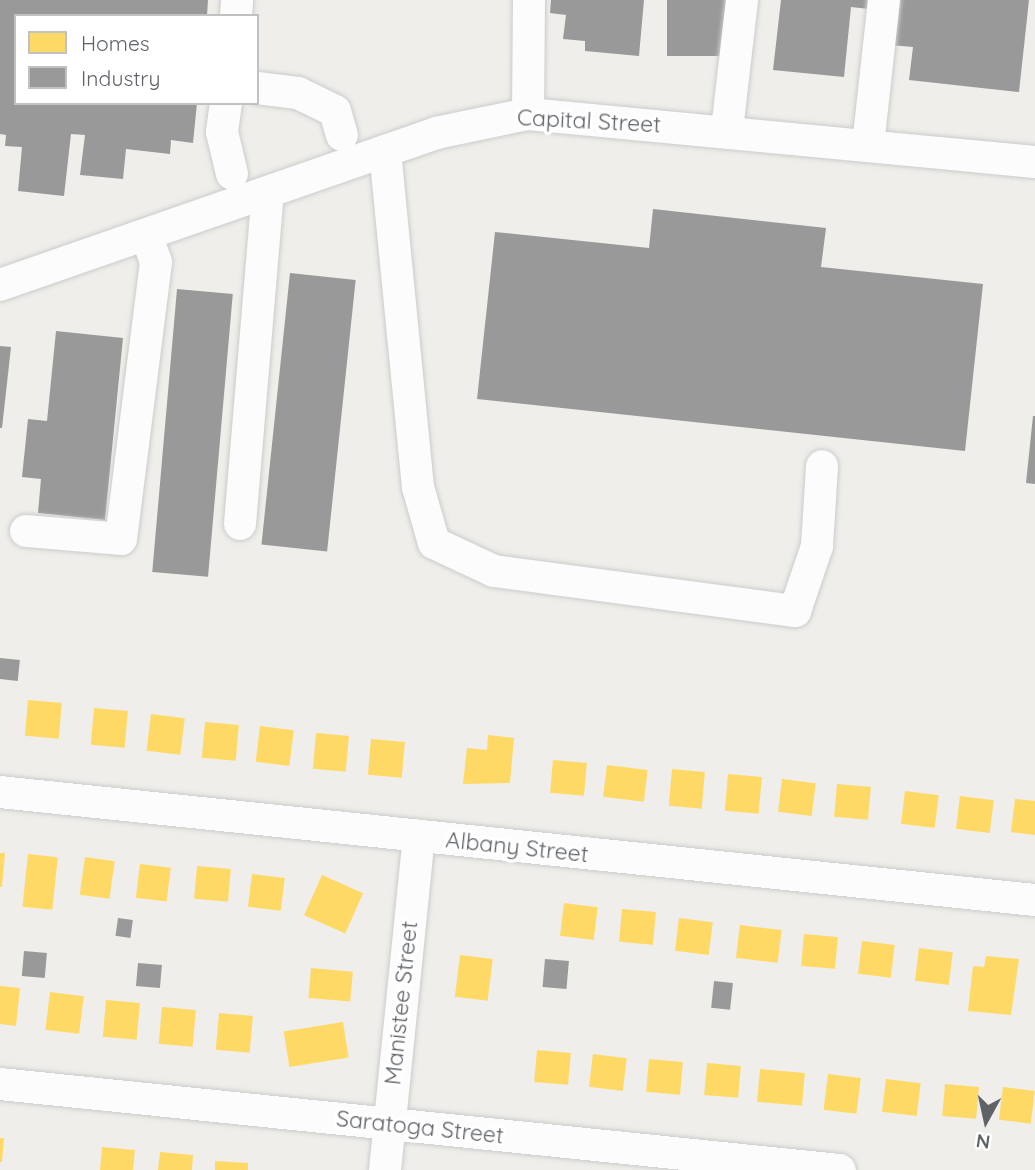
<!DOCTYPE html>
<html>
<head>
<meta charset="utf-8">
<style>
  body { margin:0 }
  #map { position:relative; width:1035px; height:1170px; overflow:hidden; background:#efeeea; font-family:Quicksand,sans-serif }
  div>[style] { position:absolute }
  .homes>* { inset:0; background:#ffd966; transform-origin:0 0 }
  .industry>* { inset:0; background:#999; transform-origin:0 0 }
  .roads { filter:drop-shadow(0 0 2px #cbcccc) drop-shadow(0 0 2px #cbcccc) }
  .minor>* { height:32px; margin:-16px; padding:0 16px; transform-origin:16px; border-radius:16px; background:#fdfcfc }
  span { translate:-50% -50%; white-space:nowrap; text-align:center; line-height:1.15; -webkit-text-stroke:7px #fff; paint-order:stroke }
  .street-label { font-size:23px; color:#5f6368 }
  .legend { position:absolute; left:14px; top:14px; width:245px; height:91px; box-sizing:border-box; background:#fff; border:2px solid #bfc1c3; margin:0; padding:9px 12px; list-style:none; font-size:21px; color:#5f6368 }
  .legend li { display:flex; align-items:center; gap:14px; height:35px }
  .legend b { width:35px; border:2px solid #bfc1c3 }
  .north { position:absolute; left:951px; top:1086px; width:70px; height:70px; -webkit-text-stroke:5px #fff; paint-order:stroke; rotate:188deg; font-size:19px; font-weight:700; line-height:28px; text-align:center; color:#5f6368 }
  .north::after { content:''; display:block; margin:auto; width:24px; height:32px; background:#5f6368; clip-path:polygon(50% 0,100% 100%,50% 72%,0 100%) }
</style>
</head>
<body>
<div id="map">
  <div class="homes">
    <i style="left:28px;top:700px;width:34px;height:36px;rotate:5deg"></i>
    <i style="left:94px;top:708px;width:34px;height:37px;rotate:5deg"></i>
    <i style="left:151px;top:714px;width:34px;height:37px;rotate:7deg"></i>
    <i style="left:205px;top:722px;width:34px;height:36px;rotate:5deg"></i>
    <i style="left:260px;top:726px;width:34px;height:36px;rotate:7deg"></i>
    <i style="left:316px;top:733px;width:33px;height:36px;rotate:5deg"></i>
    <i style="clip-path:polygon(488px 735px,514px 738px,510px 783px,463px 784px,467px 748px,487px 750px)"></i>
    <i style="left:371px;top:739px;width:34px;height:36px;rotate:5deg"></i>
    <i style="left:553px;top:760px;width:34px;height:33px;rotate:5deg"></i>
    <i style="left:607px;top:765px;width:41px;height:32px;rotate:7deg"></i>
    <i style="left:672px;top:769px;width:33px;height:37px;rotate:5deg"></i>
    <i style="left:728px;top:774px;width:34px;height:37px;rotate:5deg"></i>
    <i style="left:782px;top:779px;width:34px;height:33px;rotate:7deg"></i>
    <i style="left:837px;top:784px;width:34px;height:33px;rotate:5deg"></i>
    <i style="left:905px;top:791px;width:34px;height:33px;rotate:7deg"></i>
    <i style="left:960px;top:796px;width:34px;height:33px;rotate:7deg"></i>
    <i style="clip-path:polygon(1015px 799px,1035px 801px,1035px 835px,1011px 832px)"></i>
    <i style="clip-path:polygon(0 853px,5px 853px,2px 887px,0 887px)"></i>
    <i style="left:28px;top:854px;width:30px;height:53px;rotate:6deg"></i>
    <i style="left:85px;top:857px;width:30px;height:38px;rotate:8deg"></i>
    <i style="left:140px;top:864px;width:31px;height:34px;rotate:7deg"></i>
    <i style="left:197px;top:866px;width:34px;height:33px;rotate:5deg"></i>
    <i style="left:252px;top:874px;width:33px;height:33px;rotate:7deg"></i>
    <i style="left:322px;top:875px;width:45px;height:44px;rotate:24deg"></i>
    <i style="left:564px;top:903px;width:34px;height:33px;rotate:7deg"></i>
    <i style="left:622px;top:909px;width:34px;height:33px;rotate:5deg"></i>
    <i style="left:679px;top:918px;width:34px;height:33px;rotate:7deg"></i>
    <i style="left:740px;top:925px;width:42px;height:33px;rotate:7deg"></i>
    <i style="left:804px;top:934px;width:34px;height:32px;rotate:5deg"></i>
    <i style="left:862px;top:941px;width:33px;height:33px;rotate:7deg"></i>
    <i style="left:919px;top:948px;width:34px;height:33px;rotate:7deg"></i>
    <i style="left:460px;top:955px;width:33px;height:42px;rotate:7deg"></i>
    <i style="clip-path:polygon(986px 956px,1019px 959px,1011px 1015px,968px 1011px,973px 966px,984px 967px)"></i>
    <i style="left:311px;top:968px;width:42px;height:30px;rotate:5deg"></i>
    <i style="clip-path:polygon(0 986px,20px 988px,16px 1026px,0 1024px)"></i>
    <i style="left:50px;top:992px;width:34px;height:38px;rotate:7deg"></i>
    <i style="left:106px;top:1000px;width:34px;height:37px;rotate:5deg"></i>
    <i style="left:162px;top:1007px;width:34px;height:37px;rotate:5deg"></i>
    <i style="left:219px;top:1013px;width:34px;height:37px;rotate:5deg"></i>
    <i style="left:343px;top:1022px;width:36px;height:60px;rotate:81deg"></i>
    <i style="left:537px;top:1050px;width:34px;height:32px;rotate:5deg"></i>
    <i style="left:593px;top:1054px;width:34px;height:33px;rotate:7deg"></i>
    <i style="left:649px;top:1059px;width:34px;height:33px;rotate:5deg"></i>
    <i style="left:707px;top:1063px;width:34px;height:32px;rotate:5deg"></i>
    <i style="left:760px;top:1069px;width:45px;height:33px;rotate:5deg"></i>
    <i style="left:828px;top:1074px;width:33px;height:36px;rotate:7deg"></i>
    <i style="left:886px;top:1079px;width:35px;height:33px;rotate:7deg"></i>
    <i style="left:945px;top:1084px;width:34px;height:32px;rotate:5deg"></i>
    <i style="left:1003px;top:1087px;width:32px;height:33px;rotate:7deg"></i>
    <i style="clip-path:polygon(0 1138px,4px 1138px,2px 1162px,0 1162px)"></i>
    <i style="left:102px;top:1147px;width:33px;height:23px;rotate:5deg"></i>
    <i style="clip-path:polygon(160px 1152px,193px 1155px,192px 1170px,158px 1170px)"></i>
    <i style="clip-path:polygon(215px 1161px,248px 1163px,248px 1170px,215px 1170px)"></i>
  </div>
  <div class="industry">
    <i style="clip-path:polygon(0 0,208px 0,207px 16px,16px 16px,16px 103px,197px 103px,193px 143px,171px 140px,170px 154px,126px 149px,123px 179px,80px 175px,85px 135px,71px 134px,64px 196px,18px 191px,22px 147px,5px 146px,6px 135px,0 134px)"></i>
    <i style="clip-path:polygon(551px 0,644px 0,639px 56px,585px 51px,585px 41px,563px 39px,566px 15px,550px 13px)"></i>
    <i style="left:667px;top:0;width:63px;height:56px"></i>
    <i style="clip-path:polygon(781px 0,870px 0,869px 9px,851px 7px,844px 77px,773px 70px)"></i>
    <i style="clip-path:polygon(895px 0,1029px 0,1019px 92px,909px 80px,913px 47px,890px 45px)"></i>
    <i style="clip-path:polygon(653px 209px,826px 228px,821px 267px,983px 284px,965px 451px,477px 399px,495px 232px,649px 248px)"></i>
    <i style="left:290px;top:273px;width:66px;height:273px;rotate:6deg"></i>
    <i style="left:177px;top:289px;width:56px;height:284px;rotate:5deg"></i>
    <i style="clip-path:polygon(56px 331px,123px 338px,105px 520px,38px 513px,41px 479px,22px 477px,28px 419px,47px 421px)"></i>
    <i style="clip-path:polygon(0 346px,11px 347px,2px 428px,0 428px)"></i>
    <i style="clip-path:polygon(1033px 416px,1035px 416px,1035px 484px,1026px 483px)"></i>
    <i style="left:0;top:658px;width:20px;height:21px;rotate:6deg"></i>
    <i style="left:118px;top:918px;width:15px;height:18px;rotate:8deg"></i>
    <i style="left:24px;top:951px;width:23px;height:25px;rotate:5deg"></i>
    <i style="left:545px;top:959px;width:24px;height:28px;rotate:5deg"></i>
    <i style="left:138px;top:963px;width:24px;height:23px;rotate:5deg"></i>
    <i style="left:714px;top:981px;width:19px;height:27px;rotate:6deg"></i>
  </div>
  <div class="roads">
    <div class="minor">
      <i style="left:236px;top:16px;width:16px;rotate:-86deg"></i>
      <i style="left:257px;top:88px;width:41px;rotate:7deg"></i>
      <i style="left:298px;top:93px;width:41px;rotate:25.9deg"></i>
      <i style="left:335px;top:111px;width:25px;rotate:74deg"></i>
      <i style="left:226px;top:103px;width:29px;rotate:98deg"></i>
      <i style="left:222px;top:132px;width:43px;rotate:76.6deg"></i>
      <i style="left:528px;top:114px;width:114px;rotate:-89.5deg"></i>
      <i style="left:727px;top:130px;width:131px;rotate:-83.4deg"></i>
      <i style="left:868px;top:145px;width:146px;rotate:-83.7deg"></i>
      <i style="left:385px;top:151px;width:338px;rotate:84.4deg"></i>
      <i style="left:418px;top:487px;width:58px;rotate:74.1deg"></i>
      <i style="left:434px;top:543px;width:66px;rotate:25deg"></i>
      <i style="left:494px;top:571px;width:304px;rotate:7.6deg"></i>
      <i style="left:795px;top:611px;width:69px;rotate:-71.3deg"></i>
      <i style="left:817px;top:546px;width:80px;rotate:-86.4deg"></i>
      <i style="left:0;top:285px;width:462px;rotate:-19.2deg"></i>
      <i style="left:436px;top:133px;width:94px;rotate:-11.7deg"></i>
      <i style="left:528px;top:114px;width:509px;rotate:5.41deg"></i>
      <i style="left:240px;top:524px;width:331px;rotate:-85.2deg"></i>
      <i style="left:26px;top:531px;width:95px;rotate:4.8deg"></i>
      <i style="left:121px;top:539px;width:279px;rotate:-82.8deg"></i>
      <i style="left:156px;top:262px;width:27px;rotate:-110deg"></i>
      <i style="left:0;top:792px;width:1041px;rotate:5.96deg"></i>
      <i style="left:0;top:1084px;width:844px;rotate:5.85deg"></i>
      <i style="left:385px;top:1170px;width:336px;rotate:-84.2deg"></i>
    </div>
  </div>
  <div class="street-label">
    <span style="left:589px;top:121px;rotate:3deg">Capital Street</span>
    <span style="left:517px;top:847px;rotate:6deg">Albany Street</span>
    <span style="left:401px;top:1003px;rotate:-84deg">Manistee Street</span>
    <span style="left:420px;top:1127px;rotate:6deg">Saratoga Street</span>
  </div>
  <ul class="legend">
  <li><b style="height:19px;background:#ffd966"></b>Homes</li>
  <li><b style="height:19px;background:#999"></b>Industry</li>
  </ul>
  <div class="north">N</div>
</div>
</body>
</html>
